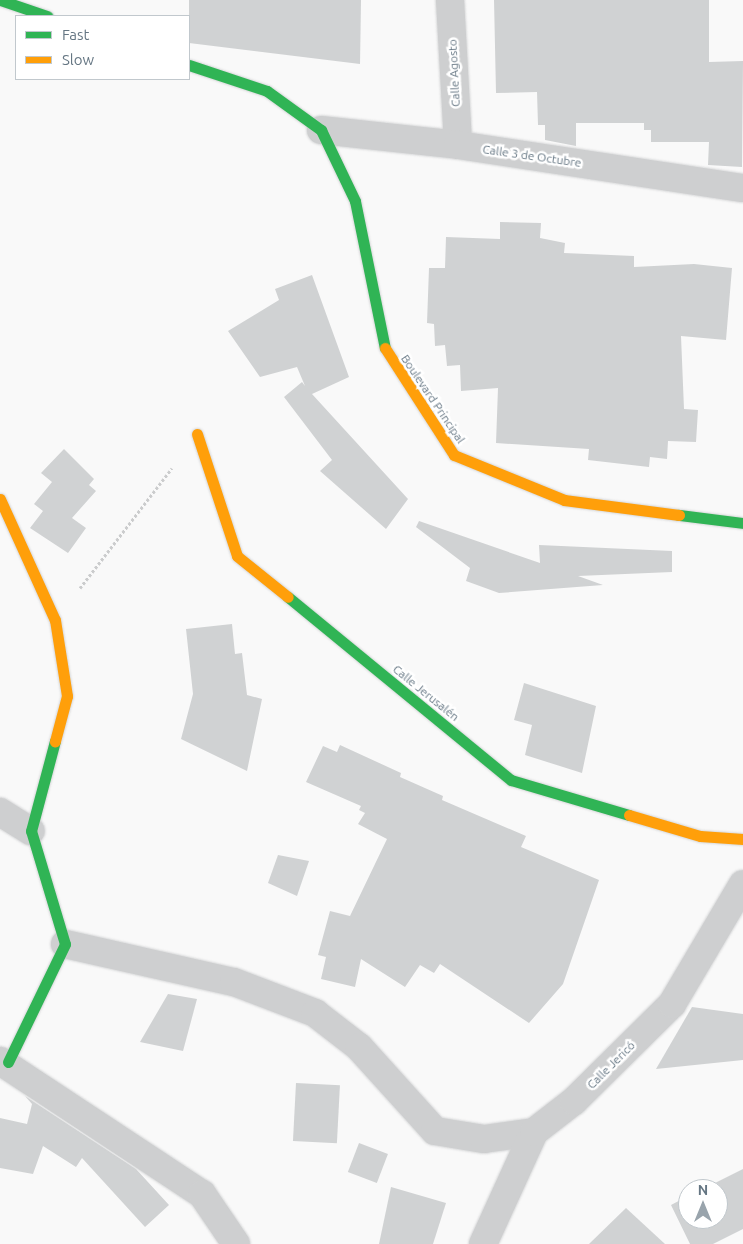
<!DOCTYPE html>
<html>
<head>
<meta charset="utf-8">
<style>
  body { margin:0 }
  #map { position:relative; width:743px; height:1244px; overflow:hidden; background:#f9f9f9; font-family:Ubuntu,sans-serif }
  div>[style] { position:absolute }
  .building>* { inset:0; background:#d0d2d3; transform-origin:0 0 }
  .path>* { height:3px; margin-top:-1.5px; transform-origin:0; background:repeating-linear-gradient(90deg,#cbcccd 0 2.5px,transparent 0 5px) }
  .roads { filter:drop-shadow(0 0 1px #d5d6d7) drop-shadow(0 0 1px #d5d6d7) }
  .street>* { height:28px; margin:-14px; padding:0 14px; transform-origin:14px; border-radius:14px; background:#cecfd0 }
  .fast>* { height:11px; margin:-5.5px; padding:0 5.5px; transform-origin:5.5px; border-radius:5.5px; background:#30b455 }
  .slow>* { height:11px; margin:-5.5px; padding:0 5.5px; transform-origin:5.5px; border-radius:5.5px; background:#ff9f0a }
  span { translate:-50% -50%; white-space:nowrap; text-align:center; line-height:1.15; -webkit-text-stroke:5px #fff; paint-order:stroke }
  .street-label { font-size:12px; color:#657683 }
  .legend { position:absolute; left:15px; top:15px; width:175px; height:65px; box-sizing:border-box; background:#fff; border:1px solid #c1c8cd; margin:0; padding:6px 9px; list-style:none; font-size:15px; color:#657683 }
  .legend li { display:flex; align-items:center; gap:10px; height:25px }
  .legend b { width:25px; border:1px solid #c1c8cd }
  .north { position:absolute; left:678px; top:1179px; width:50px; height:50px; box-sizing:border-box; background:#fff; border:1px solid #c1c8cd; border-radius:50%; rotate:0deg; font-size:14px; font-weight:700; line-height:20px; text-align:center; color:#657683 }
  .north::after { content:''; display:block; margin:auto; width:18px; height:22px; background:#99a4ac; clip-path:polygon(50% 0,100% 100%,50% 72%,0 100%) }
</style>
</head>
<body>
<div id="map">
  <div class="building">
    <i style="clip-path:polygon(189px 0,361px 0,360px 64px,189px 43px)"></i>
    <i style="clip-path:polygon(494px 0,709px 0,709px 62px,743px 61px,742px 167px,708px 165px,709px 142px,651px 142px,651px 130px,644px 130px,644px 123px,576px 123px,576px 146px,545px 140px,545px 125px,538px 125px,537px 92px,496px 93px)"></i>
    <i style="clip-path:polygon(500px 222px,541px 223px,540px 238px,565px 243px,564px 253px,634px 256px,634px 267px,694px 264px,732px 268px,726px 340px,681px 336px,684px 409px,698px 410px,696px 442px,668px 441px,667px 459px,650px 457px,649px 467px,588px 460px,589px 449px,496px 443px,498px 388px,461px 391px,460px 365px,447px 366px,445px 345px,435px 346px,434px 324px,427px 323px,429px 268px,445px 268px,446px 237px,500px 239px)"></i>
    <i style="clip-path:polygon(312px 275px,349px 377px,312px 394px,408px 499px,386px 529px,320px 471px,332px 460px,284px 397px,302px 382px,305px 386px,297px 367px,260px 377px,228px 331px,279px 300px,275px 289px)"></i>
    <i style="clip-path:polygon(64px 449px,94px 479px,89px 485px,96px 491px,72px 518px,86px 528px,68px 553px,30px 528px,43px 511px,34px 504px,52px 482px,41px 473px)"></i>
    <i style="clip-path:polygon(419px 521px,540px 563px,539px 545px,672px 551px,672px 572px,578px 576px,603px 585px,499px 593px,466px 581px,470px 568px,416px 527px)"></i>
    <i style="clip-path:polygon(232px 624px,235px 654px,242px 653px,247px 695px,262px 699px,247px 771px,181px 739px,193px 694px,186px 629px)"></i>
    <i style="clip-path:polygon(524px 683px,596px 706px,582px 773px,525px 755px,532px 725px,514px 720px)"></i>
    <i style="clip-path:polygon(340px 745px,401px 773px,400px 777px,443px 796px,442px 800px,526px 836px,521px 847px,599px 880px,563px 984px,529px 1023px,440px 964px,434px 973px,420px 965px,405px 987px,361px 959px,355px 987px,321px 979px,326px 957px,318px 955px,330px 911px,350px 916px,387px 839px,358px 824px,365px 813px,359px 810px,361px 806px,306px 782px,323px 746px,337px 752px)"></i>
    <i style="clip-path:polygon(278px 855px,309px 861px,297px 896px,268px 883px)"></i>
    <i style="clip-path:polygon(168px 994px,197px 999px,183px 1051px,140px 1042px)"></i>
    <i style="clip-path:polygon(692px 1007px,743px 1014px,743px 1060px,656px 1069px)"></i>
    <i style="left:296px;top:1083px;width:44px;height:58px;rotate:3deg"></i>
    <i style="clip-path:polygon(25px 1096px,136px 1169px,169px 1205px,145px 1227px,82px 1158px,76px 1167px,43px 1146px,33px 1174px,0 1168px,0 1118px,27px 1124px,32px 1104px)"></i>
    <i style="left:359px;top:1143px;width:31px;height:31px;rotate:21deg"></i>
    <i style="clip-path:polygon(743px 1169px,743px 1229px,713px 1244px,690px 1244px,671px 1205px,688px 1196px,688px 1219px,718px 1219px,718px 1189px,703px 1189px)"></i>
    <i style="clip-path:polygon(391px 1187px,446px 1203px,433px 1244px,379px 1244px)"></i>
    <i style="clip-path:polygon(626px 1208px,665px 1244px,589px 1244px)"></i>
  </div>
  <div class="path">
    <i style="left:80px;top:588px;width:151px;rotate:-52.5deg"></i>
  </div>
  <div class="roads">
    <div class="street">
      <i style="left:450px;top:0;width:145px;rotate:86.8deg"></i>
      <i style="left:321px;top:130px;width:138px;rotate:6.2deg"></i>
      <i style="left:458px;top:145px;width:288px;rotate:8.6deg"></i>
      <i style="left:0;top:812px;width:36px;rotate:32deg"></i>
      <i style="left:65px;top:944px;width:173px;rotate:12.7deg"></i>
      <i style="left:234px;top:982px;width:87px;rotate:20.9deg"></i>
      <i style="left:315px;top:1013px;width:56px;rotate:37.7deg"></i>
      <i style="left:359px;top:1047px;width:113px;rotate:47.9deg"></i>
      <i style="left:435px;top:1131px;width:50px;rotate:9.3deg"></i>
      <i style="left:484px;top:1139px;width:50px;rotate:-8deg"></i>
      <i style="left:0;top:1061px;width:242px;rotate:33.4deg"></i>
      <i style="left:202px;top:1194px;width:60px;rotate:55.8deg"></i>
      <i style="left:483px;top:1244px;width:123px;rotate:-65.5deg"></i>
      <i style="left:534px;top:1132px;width:51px;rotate:-37.8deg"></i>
      <i style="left:574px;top:1101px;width:138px;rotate:-44.7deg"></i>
      <i style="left:672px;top:1004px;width:139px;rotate:-59.4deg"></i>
    </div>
    <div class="fast">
      <i style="left:0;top:0;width:50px;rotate:18.8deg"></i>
      <i style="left:189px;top:65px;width:82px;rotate:18.4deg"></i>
      <i style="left:267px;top:91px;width:67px;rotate:35.8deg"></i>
      <i style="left:321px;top:130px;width:79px;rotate:64.4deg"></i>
      <i style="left:355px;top:201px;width:150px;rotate:78.5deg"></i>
      <i style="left:679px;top:515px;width:64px;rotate:7.1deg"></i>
      <i style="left:288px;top:597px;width:288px;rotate:39.4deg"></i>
      <i style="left:511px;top:780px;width:123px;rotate:16.5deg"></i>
      <i style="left:8px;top:1062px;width:131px;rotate:-64.2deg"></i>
      <i style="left:65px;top:944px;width:118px;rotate:-106.7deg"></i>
      <i style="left:31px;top:831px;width:93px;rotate:-75.1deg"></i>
    </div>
    <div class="slow">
      <i style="left:385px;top:348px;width:127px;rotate:57.2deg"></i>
      <i style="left:454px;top:455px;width:119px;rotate:22.2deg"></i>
      <i style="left:564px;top:500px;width:116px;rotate:7.4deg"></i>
      <i style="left:197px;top:434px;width:128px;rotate:71.8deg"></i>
      <i style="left:237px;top:556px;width:65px;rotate:38.8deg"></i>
      <i style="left:0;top:499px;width:133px;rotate:65.6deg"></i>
      <i style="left:55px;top:620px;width:77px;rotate:81deg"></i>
      <i style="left:67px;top:696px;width:47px;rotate:104.9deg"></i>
      <i style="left:629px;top:815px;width:74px;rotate:16.5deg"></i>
      <i style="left:700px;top:836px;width:43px;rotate:4deg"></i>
    </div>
  </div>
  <div class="street-label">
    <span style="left:454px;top:73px;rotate:-93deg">Calle Agosto</span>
    <span style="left:532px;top:156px;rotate:8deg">Calle 3 de Octubre</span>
    <span style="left:433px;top:399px;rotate:56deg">Boulevard Principal</span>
    <span style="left:426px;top:693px;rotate:39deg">Calle Jerusalén</span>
    <span style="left:611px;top:1065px;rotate:-45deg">Calle Jericó</span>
  </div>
  <ul class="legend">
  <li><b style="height:6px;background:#30b455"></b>Fast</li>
  <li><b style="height:6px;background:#ff9f0a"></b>Slow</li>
  </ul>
  <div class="north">N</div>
</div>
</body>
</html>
